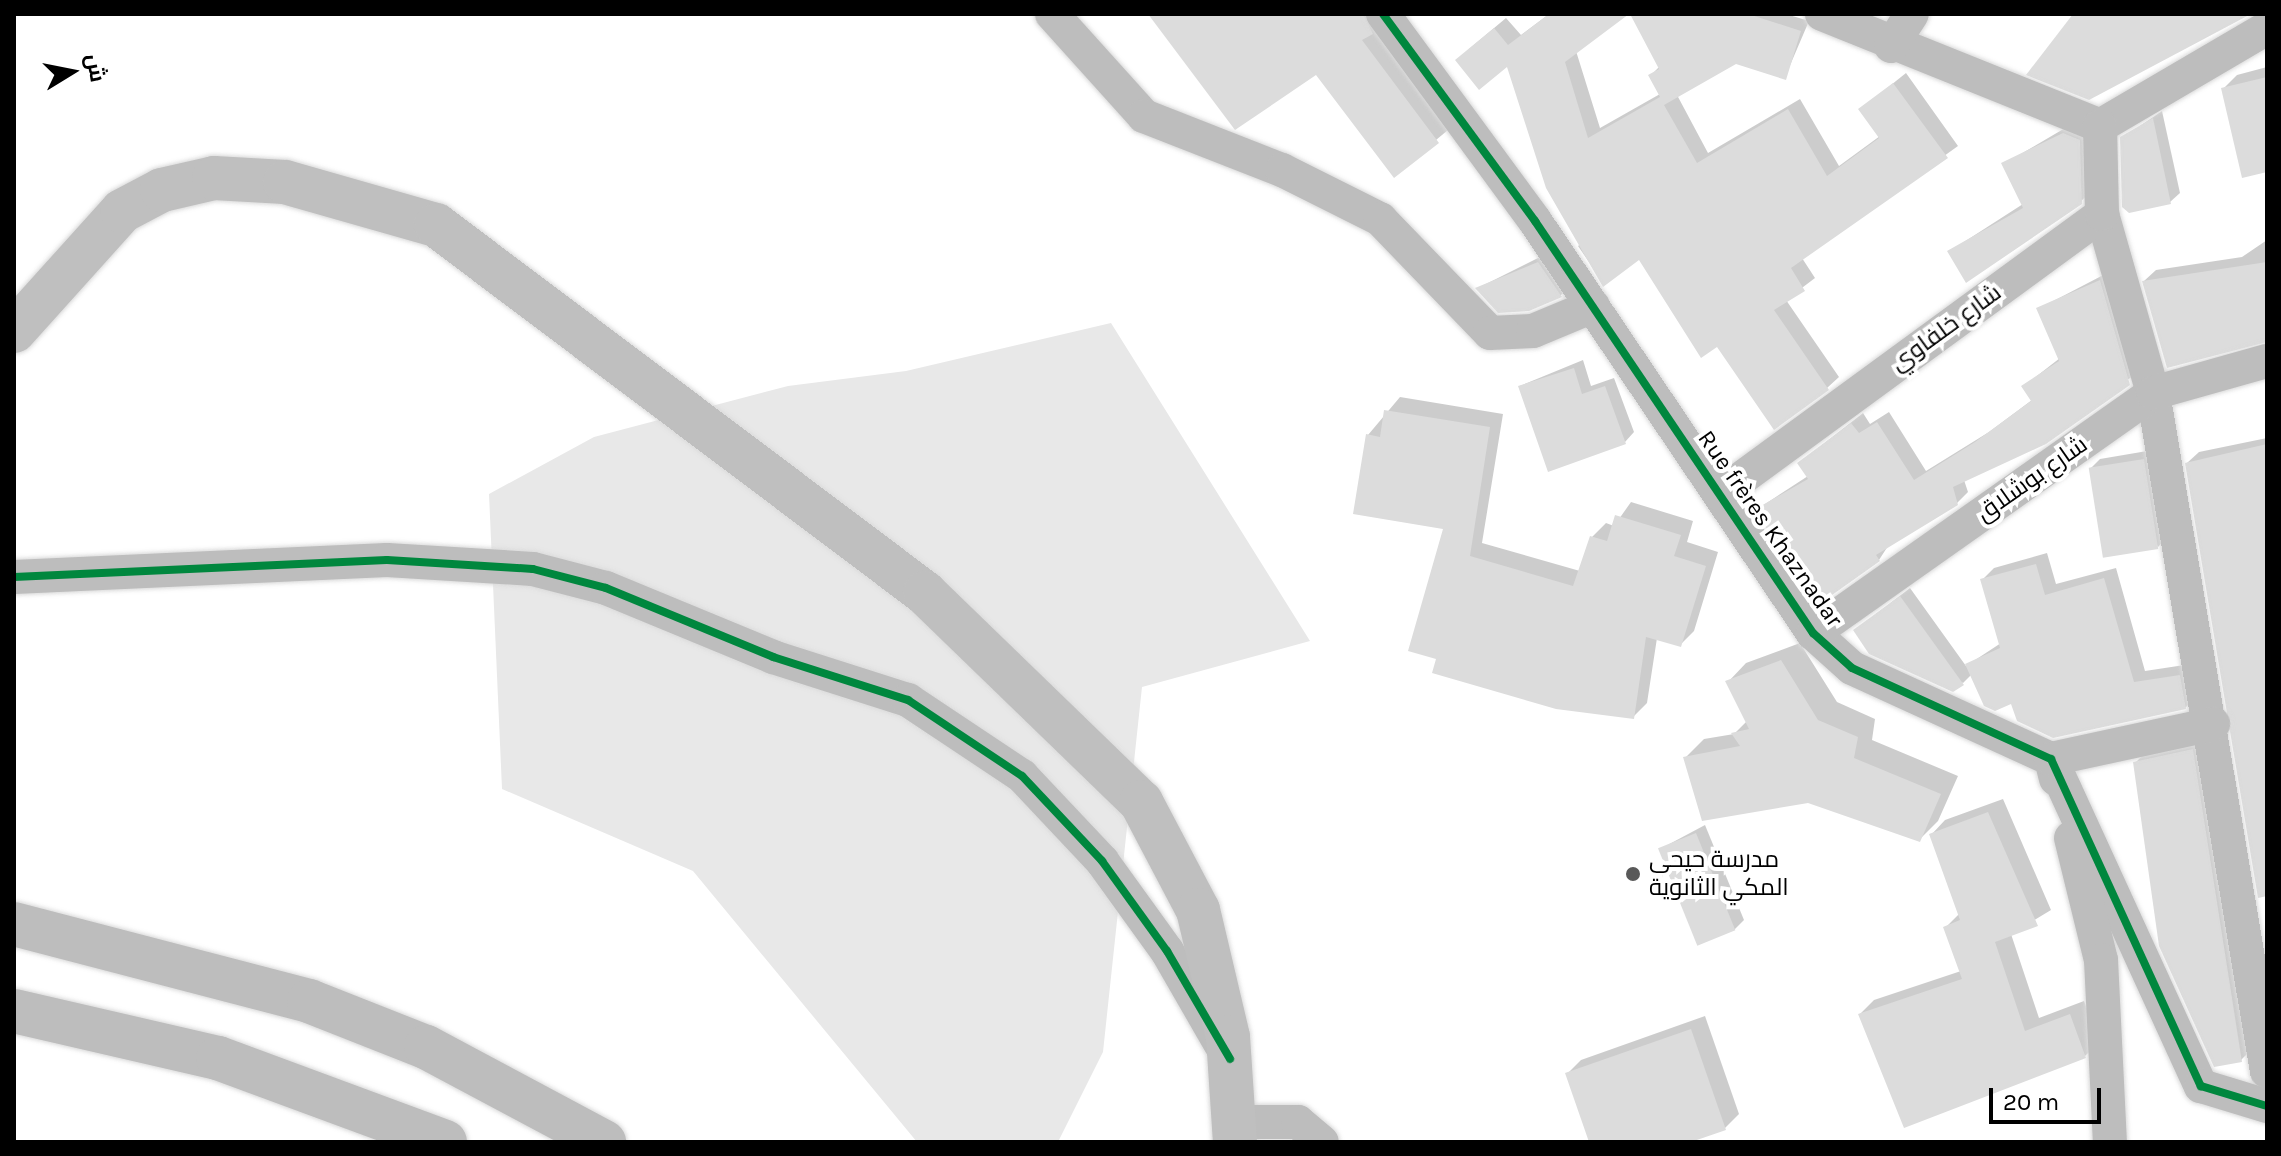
<!DOCTYPE html>
<html>
<head>
<meta charset="utf-8">
<style>
  body { margin:0 }
  #map { position:relative; width:2281px; height:1156px; overflow:hidden; background:#fff; font-family:Karla,Cairo,sans-serif }
  div>[style] { position:absolute }
  .green>* { inset:0; background:#e8e8e8 }
  .shadow>* { inset:0; background:#0003 }
  .building>* { inset:0; background:#dcdcdc; transform-origin:0 0 }
  .roads { filter:drop-shadow(0 0 2px #dbdbdb) drop-shadow(0 0 2px #dbdbdb) }
  .street>* { height:34px; margin:-17px; padding:0 17px; transform-origin:17px; border-radius:17px; background:#bdbdbd }
  .secondary>* { height:44px; margin:-22px; padding:0 22px; transform-origin:22px; border-radius:22px; background:#bfbfbf }
  .highway>* { height:44px; margin:-22px; padding:0 22px; transform-origin:22px; border-radius:22px; background:#bdbdbd }
  .cycleway>* { height:8px; margin:-4px; padding:0 4px; transform-origin:4px; border-radius:4px; background:#00873e }
  .dots>* { width:22px; height:22px; translate:-50% -50%; box-sizing:border-box; border:4px solid #fff; border-radius:50% }
  span { translate:-50% -50%; white-space:nowrap; text-align:center; line-height:1.15; -webkit-text-stroke:8px #fff; paint-order:stroke }
  .street-label { font-size:24px; color:#000 }
  .poi-label { font-size:24px; color:#000 }
  .left { translate:0 -50%; text-align:left }
  .frame { position:absolute; inset:0; border:16px solid #000; pointer-events:none }
  .north { position:absolute; left:32px; top:32px; width:80px; height:80px; -webkit-text-stroke:6px #fff; paint-order:stroke; rotate:80deg; font-size:22px; font-weight:700; line-height:32px; text-align:center; color:#000 }
  .north::after { content:''; display:block; margin:auto; width:28px; height:36px; background:#000; clip-path:polygon(50% 0,100% 100%,50% 72%,0 100%) }
  .scale { position:absolute; left:1989px; top:1088px; width:112px; height:36px; box-sizing:border-box; border:4px solid #000; border-top:0; padding-left:10px; font-size:24px; line-height:28px; white-space:nowrap; color:#000; -webkit-text-stroke:6px #fff; paint-order:stroke }
</style>
</head>
<body>
<div id="map">
  <div class="green">
    <i style="clip-path:polygon(1111px 323px,1310px 641px,1142px 687px,1103px 1052px,1058px 1142px,917px 1142px,693px 871px,502px 789px,489px 494px,594px 437px,788px 386px,906px 371px)"></i>
  </div>
  <div class="shadow">
    <i style="clip-path:polygon(1152px 14px,1389px 14px,1460px 120px,1394px 175px,1317px 72px)"></i>
    <i style="clip-path:polygon(1549px 14px,1626px 14px,1576px 51px,1600px 128px,1660px 94px,1650px 76px,1660px 66px,1641px 14px,1786px 14px,1809px 21px,1785px 77px,1730px 60px,1677px 95px,1708px 153px,1800px 99px,1839px 166px,1880px 136px,1861px 109px,1906px 73px,1958px 146px,1802px 258px,1815px 278px,1786px 300px,1839px 377px,1827px 388px,1717px 344px,1639px 257px,1604px 284px,1578px 246px,1584px 241px,1508px 63px,1469px 49px,1506px 18px,1521px 35px)"></i>
    <i style="clip-path:polygon(2267px 67px,2267px 170px,2223px 89px,2237px 75px)"></i>
    <i style="clip-path:polygon(2162px 111px,2180px 193px,2170px 202px,2122px 138px)"></i>
    <i style="clip-path:polygon(2077px 121px,2092px 127px,2094px 189px,2080px 202px,1950px 251px,2023px 204px,2004px 164px)"></i>
    <i style="clip-path:polygon(2267px 240px,2267px 341px,2144px 281px,2156px 270px,2242px 257px)"></i>
    <i style="clip-path:polygon(1548px 253px,1570px 286px,1561px 295px,1528px 309px,1478px 288px)"></i>
    <i style="clip-path:polygon(2111px 271px,2140px 372px,1964px 480px,1968px 492px,1957px 503px,1888px 546px,1879px 560px,1756px 510px,1808px 476px,1799px 463px,1863px 413px,1870px 424px,1889px 412px,1926px 471px,1989px 432px,2032px 400px,2024px 386px,2060px 358px,2038px 309px)"></i>
    <i style="clip-path:polygon(1583px 360px,1591px 386px,1614px 378px,1634px 432px,1625px 442px,1520px 386px)"></i>
    <i style="clip-path:polygon(1400px 397px,1503px 414px,1482px 543px,1580px 571px,1592px 537px,1606px 523px,1614px 526px,1631px 502px,1693px 521px,1687px 542px,1718px 552px,1694px 631px,1680px 645px,1657px 638px,1647px 703px,1633px 717px,1439px 657px,1445px 527px,1368px 435px)"></i>
    <i style="clip-path:polygon(2267px 438px,2267px 894px,2187px 463px,2199px 452px)"></i>
    <i style="clip-path:polygon(2153px 450px,2167px 537px,2158px 547px,2091px 468px,2100px 459px)"></i>
    <i style="clip-path:polygon(2047px 553px,2056px 584px,2116px 568px,2145px 671px,2191px 664px,2197px 696px,2185px 708px,1972px 674px,1963px 683px,1855px 630px,1910px 588px,1966px 666px,2001px 643px,1982px 580px,1994px 568px)"></i>
    <i style="clip-path:polygon(1800px 643px,1837px 702px,1875px 719px,1872px 740px,1958px 776px,1938px 821px,1919px 840px,1686px 757px,1704px 739px,1734px 734px,1747px 721px,1728px 682px,1746px 663px)"></i>
    <i style="clip-path:polygon(2204px 738px,2253px 1048px,2241px 1060px,2136px 762px,2148px 750px)"></i>
    <i style="clip-path:polygon(2003px 799px,2051px 910px,2011px 934px,2039px 1018px,2084px 1001px,2099px 1042px,2085px 1056px,1860px 1014px,1874px 1000px,1961px 971px,1945px 928px,1960px 913px,1931px 835px,1945px 820px)"></i>
    <i style="clip-path:polygon(1705px 825px,1744px 920px,1734px 930px,1660px 849px)"></i>
    <i style="clip-path:polygon(1705px 1016px,1739px 1114px,1725px 1128px,1685px 1142px,1591px 1142px,1567px 1074px,1581px 1060px)"></i>
  </div>
  <div class="building">
    <i style="clip-path:polygon(1148px 14px,1363px 14px,1373px 34px,1362px 40px,1439px 143px,1394px 178px,1316px 75px,1235px 130px)"></i>
    <i style="clip-path:polygon(1549px 14px,1629px 14px,1565px 62px,1588px 138px,1660px 97px,1648px 75px,1659px 69px,1630px 14px,1748px 14px,1801px 31px,1786px 80px,1736px 64px,1664px 105px,1697px 163px,1788px 109px,1827px 176px,1879px 138px,1858px 109px,1893px 83px,1948px 158px,1791px 268px,1805px 291px,1774px 310px,1829px 390px,1774px 430px,1717px 347px,1701px 358px,1639px 260px,1603px 287px,1546px 188px,1507px 67px,1479px 90px,1455px 60px,1494px 28px,1508px 45px)"></i>
    <i style="clip-path:polygon(2073px 14px,2251px 14px,2089px 100px,2026px 75px)"></i>
    <i style="clip-path:polygon(2267px 77px,2267px 172px,2242px 178px,2221px 88px)"></i>
    <i style="clip-path:polygon(2153px 118px,2171px 204px,2129px 213px,2122px 207px,2120px 137px)"></i>
    <i style="clip-path:polygon(2063px 133px,2080px 140px,2082px 204px,1966px 283px,1947px 251px,2023px 208px,2001px 163px)"></i>
    <i style="clip-path:polygon(1538px 262px,1562px 297px,1529px 311px,1498px 313px,1475px 288px)"></i>
    <i style="clip-path:polygon(2267px 262px,2267px 342px,2167px 368px,2142px 281px)"></i>
    <i style="clip-path:polygon(2100px 280px,2130px 385px,2046px 444px,1953px 487px,1958px 505px,1876px 555px,1880px 561px,1818px 605px,1754px 510px,1808px 479px,1797px 463px,1851px 423px,1859px 433px,1877px 422px,1914px 480px,1975px 442px,2031px 401px,2021px 386px,2059px 361px,2036px 308px)"></i>
    <i style="clip-path:polygon(1574px 368px,1582px 394px,1605px 386px,1626px 444px,1548px 472px,1518px 386px)"></i>
    <i style="clip-path:polygon(1384px 410px,1490px 427px,1470px 556px,1573px 586px,1590px 536px,1607px 541px,1615px 515px,1681px 535px,1674px 556px,1706px 566px,1681px 647px,1646px 637px,1634px 719px,1556px 709px,1432px 673px,1436px 659px,1408px 651px,1443px 529px,1353px 514px,1366px 434px,1380px 437px)"></i>
    <i style="clip-path:polygon(2267px 444px,2267px 896px,2258px 898px,2185px 463px)"></i>
    <i style="left:2144px;top:459px;width:91px;height:56px;rotate:81deg"></i>
    <i style="clip-path:polygon(2036px 564px,2045px 595px,2104px 578px,2134px 682px,2180px 675px,2186px 709px,2053px 738px,2017px 721px,2011px 704px,1995px 711px,1984px 706px,1965px 664px,2000px 648px,1980px 579px)"></i>
    <i style="clip-path:polygon(1900px 596px,1964px 685px,1953px 692px,1869px 654px,1853px 630px)"></i>
    <i style="clip-path:polygon(1781px 660px,1818px 720px,1858px 737px,1854px 758px,1941px 794px,1920px 842px,1808px 803px,1702px 821px,1683px 757px,1740px 746px,1731px 733px,1749px 729px,1725px 681px)"></i>
    <i style="clip-path:polygon(2193px 749px,2242px 1062px,2214px 1067px,2159px 946px,2133px 762px)"></i>
    <i style="clip-path:polygon(1988px 812px,2038px 926px,1995px 942px,2025px 1031px,2070px 1014px,2086px 1058px,1904px 1128px,1858px 1014px,1962px 979px,1943px 927px,1960px 920px,1929px 834px)"></i>
    <i style="left:1696px;top:833px;width:105px;height:41px;rotate:68deg"></i>
    <i style="clip-path:polygon(1691px 1029px,1726px 1130px,1691px 1142px,1589px 1142px,1565px 1073px)"></i>
  </div>
  <div class="roads">
    <div class="street">
      <i style="left:1052px;top:14px;width:137px;rotate:48deg"></i>
      <i style="left:1144px;top:116px;width:148px;rotate:21.4deg"></i>
      <i style="left:1282px;top:170px;width:110px;rotate:26.6deg"></i>
      <i style="left:1380px;top:219px;width:158px;rotate:46deg"></i>
      <i style="left:1490px;top:333px;width:43px;rotate:-2.7deg"></i>
      <i style="left:1533px;top:331px;width:65px;rotate:-22.6deg"></i>
      <i style="left:1383px;top:14px;width:257px;rotate:53.7deg"></i>
      <i style="left:1535px;top:221px;width:497px;rotate:56deg"></i>
      <i style="left:1813px;top:633px;width:52px;rotate:41.9deg"></i>
      <i style="left:1852px;top:668px;width:219px;rotate:24.6deg"></i>
      <i style="left:2051px;top:759px;width:360px;rotate:65.4deg"></i>
      <i style="left:2201px;top:1086px;width:69px;rotate:16.9deg"></i>
      <i style="left:1822px;top:14px;width:300px;rotate:21.9deg"></i>
      <i style="left:1891px;top:46px;width:38px;rotate:-57deg"></i>
      <i style="left:2100px;top:126px;width:194px;rotate:-30.4deg"></i>
      <i style="left:2102px;top:214px;width:186px;rotate:74.1deg"></i>
      <i style="left:2153px;top:393px;width:688px;rotate:80.46deg"></i>
      <i style="left:1720px;top:494px;width:474px;rotate:-36.2deg"></i>
      <i style="left:2102px;top:214px;width:88px;rotate:-91.3deg"></i>
      <i style="left:14px;top:577px;width:373px;rotate:-2.6deg"></i>
      <i style="left:387px;top:560px;width:146px;rotate:3.5deg"></i>
      <i style="left:533px;top:569px;width:75px;rotate:14.6deg"></i>
      <i style="left:606px;top:588px;width:181px;rotate:22.4deg"></i>
      <i style="left:773px;top:657px;width:142px;rotate:17.7deg"></i>
      <i style="left:908px;top:700px;width:137px;rotate:33.7deg"></i>
      <i style="left:1022px;top:776px;width:117px;rotate:46.7deg"></i>
      <i style="left:1102px;top:861px;width:111px;rotate:54.2deg"></i>
      <i style="left:1167px;top:951px;width:108px;rotate:60.1deg"></i>
      <i style="left:1813px;top:633px;width:416px;rotate:-35.2deg"></i>
      <i style="left:2153px;top:393px;width:118px;rotate:-15.7deg"></i>
      <i style="left:2056px;top:779px;width:21px;rotate:-104deg"></i>
      <i style="left:2051px;top:759px;width:166px;rotate:-12.2deg"></i>
      <i style="left:2071px;top:838px;width:126px;rotate:76.2deg"></i>
      <i style="left:2101px;top:960px;width:182px;rotate:87.2deg"></i>
      <i style="left:1234px;top:1122px;width:64px"></i>
      <i style="left:1298px;top:1122px;width:31px;rotate:40deg"></i>
    </div>
    <div class="secondary">
      <i style="left:14px;top:331px;width:161px;rotate:-48deg"></i>
      <i style="left:122px;top:211px;width:45px;rotate:-27.7deg"></i>
      <i style="left:162px;top:190px;width:53px;rotate:-13deg"></i>
      <i style="left:214px;top:178px;width:71px;rotate:3.2deg"></i>
      <i style="left:285px;top:182px;width:157px;rotate:15.9deg"></i>
      <i style="left:436px;top:225px;width:612px;rotate:36.96deg"></i>
      <i style="left:925px;top:593px;width:301px;rotate:44.1deg"></i>
      <i style="left:1141px;top:802px;width:122px;rotate:62.2deg"></i>
      <i style="left:1198px;top:910px;width:130px;rotate:76.7deg"></i>
      <i style="left:1228px;top:1037px;width:105px;rotate:86.2deg"></i>
    </div>
    <div class="highway">
      <i style="left:14px;top:924px;width:305px;rotate:14.6deg"></i>
      <i style="left:309px;top:1001px;width:126px;rotate:21.5deg"></i>
      <i style="left:426px;top:1047px;width:202px;rotate:28.1deg"></i>
      <i style="left:14px;top:1011px;width:209px;rotate:13deg"></i>
      <i style="left:218px;top:1058px;width:242px;rotate:20.3deg"></i>
    </div>
  </div>
  <div class="cycleway">
    <i style="left:1383px;top:14px;width:257px;rotate:53.7deg"></i>
    <i style="left:1535px;top:221px;width:497px;rotate:56deg"></i>
    <i style="left:1813px;top:633px;width:52px;rotate:41.9deg"></i>
    <i style="left:1852px;top:668px;width:219px;rotate:24.6deg"></i>
    <i style="left:2051px;top:759px;width:360px;rotate:65.4deg"></i>
    <i style="left:2201px;top:1086px;width:69px;rotate:16.9deg"></i>
    <i style="left:14px;top:577px;width:373px;rotate:-2.6deg"></i>
    <i style="left:387px;top:560px;width:146px;rotate:3.5deg"></i>
    <i style="left:533px;top:569px;width:75px;rotate:14.6deg"></i>
    <i style="left:606px;top:588px;width:181px;rotate:22.4deg"></i>
    <i style="left:773px;top:657px;width:142px;rotate:17.7deg"></i>
    <i style="left:908px;top:700px;width:137px;rotate:33.7deg"></i>
    <i style="left:1022px;top:776px;width:117px;rotate:46.7deg"></i>
    <i style="left:1102px;top:861px;width:111px;rotate:54.2deg"></i>
    <i style="left:1167px;top:951px;width:125px;rotate:59.7deg"></i>
  </div>
  <div class="dots">
    <i style="left:1633px;top:874px;background:#595959"></i>
  </div>
  <div class="street-label">
    <span style="left:1946px;top:328px;rotate:-36deg">شارع خلفاوي</span>
    <span style="left:2032px;top:479px;rotate:-35deg">شارع بوشلاق</span>
    <span style="left:1770px;top:529px;rotate:55deg">Rue frères Khaznadar</span>
  </div>
  <div class="poi-label">
    <span class="left" style="left:1649px;top:874px">مدرسة حيحي<br>المكي الثانوية</span>
  </div>
  <div class="frame"></div>
  <div class="north">ش</div>
  <div class="scale">20 m</div>
</div>
</body>
</html>
